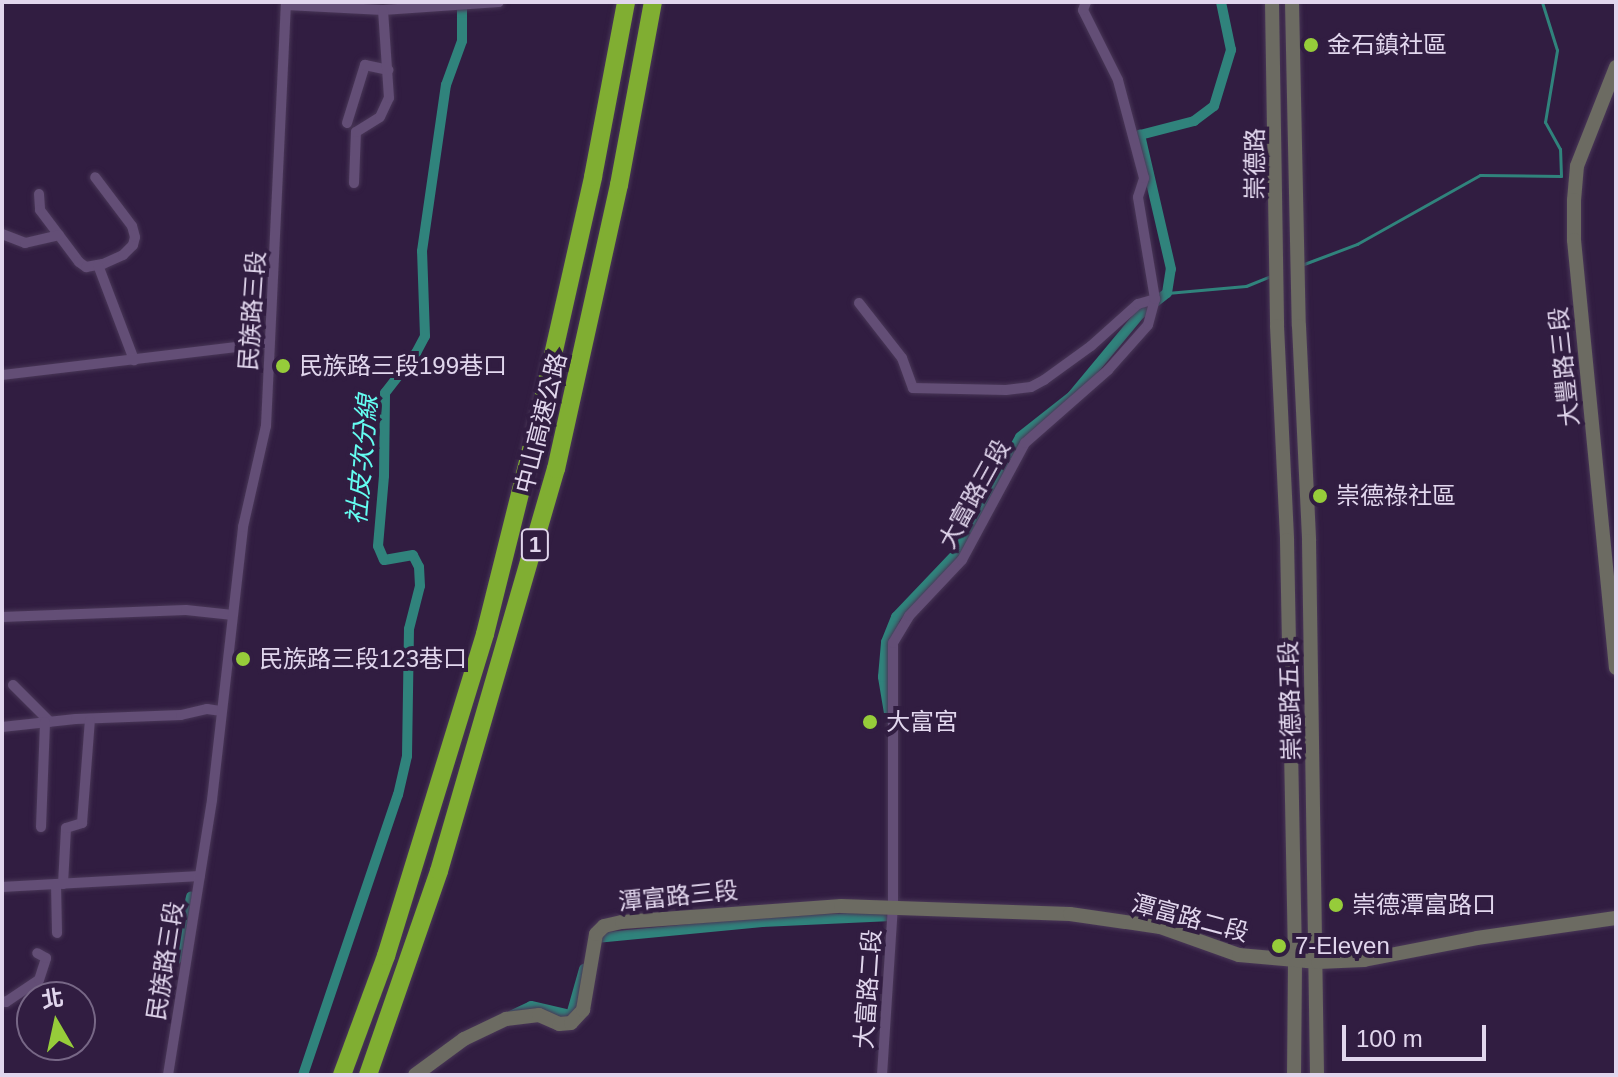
<!DOCTYPE html>
<html>
<head>
<meta charset="utf-8">
<style>
  body { margin:0 }
  #map { position:relative; width:1618px; height:1077px; overflow:hidden; background:#311d41; font-family:Helvetica,"Noto Sans TC",sans-serif }
  div>[style] { position:absolute }
  .stream>* { height:3px; margin:-1.5px; padding:0 1.5px; transform-origin:1.5px; border-radius:1.5px; background:#30837c }
  .canal>* { height:10px; margin:-5px; padding:0 5px; transform-origin:5px; border-radius:5px; background:#30837c }
  .roads { filter:drop-shadow(0 0 2px #493757) drop-shadow(0 0 2px #493757) }
  .street>* { height:10px; margin:-5px; padding:0 5px; transform-origin:5px; border-radius:5px; background:#634e76 }
  .secondary>* { height:14px; margin:-7px; padding:0 7px; transform-origin:7px; border-radius:7px; background:#6c6b62 }
  .highway>* { height:18px; margin:-9px; padding:0 9px; transform-origin:9px; border-radius:9px; background:#80ae32 }
  .dots>* { width:22px; height:22px; translate:-50% -50%; box-sizing:border-box; border:4px solid #311d41; border-radius:50% }
  span { translate:-50% -50%; white-space:nowrap; text-align:center; line-height:1.15; -webkit-text-stroke:8px #311d41; paint-order:stroke }
  .shield-label span { padding:2px 6px; background:#311d41; border:2px solid; border-radius:6px; -webkit-text-stroke-width:0 }
  .shield-label { font-size:22px; color:#e1d6ed; font-weight:700 }
  .poi-label { font-size:24px; color:#e1d6ed }
  .left { translate:0 -50%; text-align:left }
  .street-label { font-size:24px; color:#e1d6ed }
  .water-label { font-size:26px; color:#64fdf1; font-style:italic }
  .frame { position:absolute; inset:0; border:4px solid #e1d6ed; pointer-events:none }
  .north { position:absolute; left:16px; top:981px; width:80px; height:80px; box-sizing:border-box; background:#311d41; border:2px solid #776786; border-radius:50%; rotate:351deg; font-size:22px; font-weight:700; line-height:32px; text-align:center; color:#e1d6ed }
  .north::after { content:''; display:block; margin:auto; width:28px; height:36px; background:#96cc3a; clip-path:polygon(50% 0,100% 100%,50% 72%,0 100%) }
  .scale { position:absolute; left:1342px; top:1025px; width:144px; height:36px; box-sizing:border-box; border:4px solid #e1d6ed; border-top:0; padding-left:10px; font-size:24px; line-height:28px; white-space:nowrap; color:#e1d6ed; -webkit-text-stroke:6px #311d41; paint-order:stroke }
</style>
</head>
<body>
<div id="map">
  <div class="stream">
    <i style="left:1304px;top:264px;width:57px;rotate:-20.7deg"></i>
    <i style="left:1357px;top:244px;width:141px;rotate:-29.3deg"></i>
    <i style="left:1480px;top:175px;width:81px;rotate:0.7deg"></i>
    <i style="left:1561px;top:176px;width:27px;rotate:-92deg"></i>
    <i style="left:1560px;top:149px;width:31px;rotate:-119deg"></i>
    <i style="left:1545px;top:122px;width:73px;rotate:-80.5deg"></i>
    <i style="left:1557px;top:50px;width:50px;rotate:-107.4deg"></i>
    <i style="left:1167px;top:293px;width:79px;rotate:-5.1deg"></i>
    <i style="left:1246px;top:286px;width:27px;rotate:-22deg"></i>
  </div>
  <div class="canal">
    <i style="left:890px;top:719px;width:43px;rotate:-99.5deg"></i>
    <i style="left:883px;top:677px;width:35px;rotate:-85deg"></i>
    <i style="left:886px;top:642px;width:27px;rotate:-68deg"></i>
    <i style="left:896px;top:617px;width:87px;rotate:-46.4deg"></i>
    <i style="left:956px;top:554px;width:133px;rotate:-61.3deg"></i>
    <i style="left:1020px;top:437px;width:66px;rotate:-38.3deg"></i>
    <i style="left:1072px;top:396px;width:107px;rotate:-50.3deg"></i>
    <i style="left:1140px;top:314px;width:34px;rotate:-38deg"></i>
    <i style="left:1167px;top:293px;width:24px;rotate:-81deg"></i>
    <i style="left:1171px;top:269px;width:138px;rotate:-103deg"></i>
    <i style="left:1140px;top:135px;width:56px;rotate:-14.5deg"></i>
    <i style="left:1194px;top:121px;width:25px;rotate:-37deg"></i>
    <i style="left:1214px;top:106px;width:59px;rotate:-73.1deg"></i>
    <i style="left:1231px;top:50px;width:49px;rotate:-101.8deg"></i>
    <i style="left:594px;top:943px;width:5px;rotate:-68deg"></i>
    <i style="left:596px;top:938px;width:167px;rotate:-5.5deg"></i>
    <i style="left:762px;top:922px;width:130px;rotate:-2.6deg"></i>
    <i style="left:892px;top:916px;width:6px;rotate:-90deg"></i>
    <i style="left:177px;top:959px;width:64px;rotate:-77.3deg"></i>
    <i style="left:510px;top:1016px;width:23px;rotate:-25deg"></i>
    <i style="left:531px;top:1006px;width:41px;rotate:12.7deg"></i>
    <i style="left:571px;top:1015px;width:48px;rotate:-74.2deg"></i>
    <i style="left:303px;top:1075px;width:296px;rotate:-71.3deg"></i>
    <i style="left:398px;top:795px;width:40px;rotate:-77deg"></i>
    <i style="left:407px;top:756px;width:127px;rotate:-89.1deg"></i>
    <i style="left:409px;top:629px;width:44px;rotate:-75.7deg"></i>
    <i style="left:420px;top:586px;width:19px;rotate:-93deg"></i>
    <i style="left:419px;top:567px;width:13px;rotate:-117deg"></i>
    <i style="left:413px;top:555px;width:29px;rotate:170deg"></i>
    <i style="left:384px;top:560px;width:15px;rotate:-113deg"></i>
    <i style="left:378px;top:546px;width:70px;rotate:-85.1deg"></i>
    <i style="left:384px;top:476px;width:83px;rotate:-89.3deg"></i>
    <i style="left:385px;top:393px;width:51px;rotate:-52.2deg"></i>
    <i style="left:416px;top:353px;width:19px;rotate:-62deg"></i>
    <i style="left:425px;top:336px;width:85px;rotate:-92deg"></i>
    <i style="left:422px;top:251px;width:168px;rotate:-81.8deg"></i>
    <i style="left:446px;top:85px;width:47px;rotate:-70deg"></i>
    <i style="left:462px;top:41px;width:39px;rotate:-90deg"></i>
  </div>
  <div class="roads">
    <div class="street">
      <i style="left:286px;top:5px;width:97px;rotate:3deg"></i>
      <i style="left:383px;top:10px;width:116px;rotate:-3.9deg"></i>
      <i style="left:347px;top:123px;width:61px;rotate:-72.8deg"></i>
      <i style="left:365px;top:65px;width:24px;rotate:12deg"></i>
      <i style="left:354px;top:183px;width:51px;rotate:-87.8deg"></i>
      <i style="left:356px;top:132px;width:28px;rotate:-32deg"></i>
      <i style="left:380px;top:117px;width:21px;rotate:-65deg"></i>
      <i style="left:389px;top:98px;width:88px;rotate:-93.9deg"></i>
      <i style="left:39px;top:194px;width:16px;rotate:86deg"></i>
      <i style="left:40px;top:210px;width:65px;rotate:53.1deg"></i>
      <i style="left:79px;top:262px;width:9px;rotate:36deg"></i>
      <i style="left:86px;top:267px;width:17px;rotate:-10deg"></i>
      <i style="left:103px;top:264px;width:22px;rotate:-24deg"></i>
      <i style="left:123px;top:255px;width:14px;rotate:-45deg"></i>
      <i style="left:133px;top:245px;width:8px;rotate:-76deg"></i>
      <i style="left:135px;top:237px;width:11px;rotate:-105deg"></i>
      <i style="left:132px;top:226px;width:61px;rotate:-127.1deg"></i>
      <i style="left:2px;top:234px;width:25px;rotate:21deg"></i>
      <i style="left:25px;top:243px;width:35px;rotate:-13deg"></i>
      <i style="left:98px;top:265px;width:102px;rotate:69.2deg"></i>
      <i style="left:859px;top:303px;width:70px;rotate:52deg"></i>
      <i style="left:902px;top:358px;width:32px;rotate:70deg"></i>
      <i style="left:913px;top:388px;width:93px;rotate:1.2deg"></i>
      <i style="left:1006px;top:390px;width:25px;rotate:-7deg"></i>
      <i style="left:1031px;top:387px;width:15px;rotate:-28deg"></i>
      <i style="left:1044px;top:380px;width:58px;rotate:-35.9deg"></i>
      <i style="left:1091px;top:346px;width:63px;rotate:-41.8deg"></i>
      <i style="left:1138px;top:304px;width:18px;rotate:-16deg"></i>
      <i style="left:2px;top:375px;width:269px;rotate:-6.8deg"></i>
      <i style="left:2px;top:617px;width:184px;rotate:-2.2deg"></i>
      <i style="left:186px;top:610px;width:47px;rotate:6.1deg"></i>
      <i style="left:13px;top:685px;width:52px;rotate:45deg"></i>
      <i style="left:2px;top:727px;width:74px;rotate:-6.2deg"></i>
      <i style="left:76px;top:719px;width:105px;rotate:-2.2deg"></i>
      <i style="left:181px;top:715px;width:27px;rotate:-13deg"></i>
      <i style="left:207px;top:709px;width:15px;rotate:8deg"></i>
      <i style="left:41px;top:827px;width:105px;rotate:-87.8deg"></i>
      <i style="left:56px;top:884px;width:49px;rotate:88.8deg"></i>
      <i style="left:63px;top:884px;width:56px;rotate:-86.9deg"></i>
      <i style="left:66px;top:828px;width:17px;rotate:-17deg"></i>
      <i style="left:82px;top:823px;width:103px;rotate:-85.6deg"></i>
      <i style="left:2px;top:887px;width:198px;rotate:-3.2deg"></i>
      <i style="left:2px;top:1001px;width:4px;rotate:14deg"></i>
      <i style="left:6px;top:1002px;width:40px;rotate:-34deg"></i>
      <i style="left:39px;top:980px;width:23px;rotate:-72deg"></i>
      <i style="left:46px;top:958px;width:10px;rotate:-151deg"></i>
      <i style="left:168px;top:1075px;width:278px;rotate:-80.9deg"></i>
      <i style="left:212px;top:800px;width:275px;rotate:-83.5deg"></i>
      <i style="left:243px;top:527px;width:104px;rotate:-77.2deg"></i>
      <i style="left:266px;top:426px;width:424px;rotate:-87.3deg"></i>
      <i style="left:882px;top:1075px;width:169px;rotate:-86.3deg"></i>
      <i style="left:893px;top:906px;width:263px;rotate:-90deg"></i>
      <i style="left:893px;top:643px;width:31px;rotate:-59deg"></i>
      <i style="left:909px;top:616px;width:77px;rotate:-46.6deg"></i>
      <i style="left:962px;top:560px;width:133px;rotate:-61.7deg"></i>
      <i style="left:1025px;top:443px;width:111px;rotate:-41.3deg"></i>
      <i style="left:1108px;top:370px;width:60px;rotate:-48.4deg"></i>
      <i style="left:1148px;top:325px;width:27px;rotate:-75deg"></i>
      <i style="left:1155px;top:299px;width:103px;rotate:-99.5deg"></i>
      <i style="left:1138px;top:197px;width:20px;rotate:-72deg"></i>
      <i style="left:1144px;top:178px;width:101px;rotate:-104.9deg"></i>
      <i style="left:1118px;top:80px;width:78px;rotate:-116.6deg"></i>
      <i style="left:1083px;top:10px;width:9px;rotate:-69deg"></i>
    </div>
    <div class="secondary">
      <i style="left:1272px;top:2px;width:324px;rotate:89.1deg"></i>
      <i style="left:1277px;top:326px;width:214px;rotate:87.3deg"></i>
      <i style="left:1287px;top:540px;width:422px;rotate:88.9deg"></i>
      <i style="left:1295px;top:962px;width:113px;rotate:90.5deg"></i>
      <i style="left:1292px;top:2px;width:324px;rotate:88.8deg"></i>
      <i style="left:1299px;top:326px;width:215px;rotate:87.3deg"></i>
      <i style="left:1309px;top:541px;width:534px;rotate:89.14deg"></i>
      <i style="left:1616px;top:67px;width:106px;rotate:111.5deg"></i>
      <i style="left:1577px;top:166px;width:34px;rotate:95deg"></i>
      <i style="left:1574px;top:200px;width:40px;rotate:90deg"></i>
      <i style="left:1574px;top:240px;width:430px;rotate:84.4deg"></i>
      <i style="left:415px;top:1075px;width:61px;rotate:-36.3deg"></i>
      <i style="left:464px;top:1039px;width:47px;rotate:-25.5deg"></i>
      <i style="left:506px;top:1019px;width:33px;rotate:-7deg"></i>
      <i style="left:539px;top:1015px;width:22px;rotate:24deg"></i>
      <i style="left:559px;top:1024px;width:12px;rotate:-5deg"></i>
      <i style="left:571px;top:1023px;width:18px;rotate:-47deg"></i>
      <i style="left:583px;top:1010px;width:77px;rotate:-80.3deg"></i>
      <i style="left:596px;top:934px;width:11px;rotate:-45deg"></i>
      <i style="left:604px;top:926px;width:18px;rotate:-13deg"></i>
      <i style="left:622px;top:922px;width:220px;rotate:-4.2deg"></i>
      <i style="left:841px;top:906px;width:229px;rotate:2deg"></i>
      <i style="left:1070px;top:914px;width:91px;rotate:8.2deg"></i>
      <i style="left:1160px;top:927px;width:84px;rotate:19.5deg"></i>
      <i style="left:1239px;top:955px;width:79px;rotate:5.1deg"></i>
      <i style="left:1318px;top:962px;width:46px;rotate:-2.5deg"></i>
      <i style="left:1364px;top:960px;width:115px;rotate:-11deg"></i>
      <i style="left:1477px;top:938px;width:140px;rotate:-8.2deg"></i>
    </div>
    <div class="highway">
      <i style="left:342px;top:1075px;width:127px;rotate:-69.7deg"></i>
      <i style="left:386px;top:956px;width:337px;rotate:-72.9deg"></i>
      <i style="left:485px;top:634px;width:214px;rotate:-76deg"></i>
      <i style="left:537px;top:426px;width:255px;rotate:-77.3deg"></i>
      <i style="left:593px;top:177px;width:178px;rotate:-79.3deg"></i>
      <i style="left:368px;top:1075px;width:216px;rotate:-70.8deg"></i>
      <i style="left:439px;top:871px;width:419px;rotate:-73.8deg"></i>
      <i style="left:556px;top:469px;width:291px;rotate:-77.5deg"></i>
      <i style="left:619px;top:185px;width:186px;rotate:-79.5deg"></i>
    </div>
  </div>
  <div class="dots">
    <i style="left:1311px;top:45px;background:#96cc3a"></i>
    <i style="left:283px;top:366px;background:#96cc3a"></i>
    <i style="left:1320px;top:496px;background:#96cc3a"></i>
    <i style="left:243px;top:659px;background:#96cc3a"></i>
    <i style="left:870px;top:722px;background:#96cc3a"></i>
    <i style="left:1336px;top:905px;background:#96cc3a"></i>
    <i style="left:1279px;top:946px;background:#96cc3a"></i>
  </div>
  <div class="shield-label">
    <span style="left:535px;top:545px">1</span>
  </div>
  <div class="poi-label">
    <span class="left" style="left:1327px;top:45px">金石鎮社區</span>
    <span class="left" style="left:299px;top:366px">民族路三段199巷口</span>
    <span class="left" style="left:1336px;top:496px">崇德祿社區</span>
    <span class="left" style="left:259px;top:659px">民族路三段123巷口</span>
    <span class="left" style="left:886px;top:722px">大富宮</span>
    <span class="left" style="left:1352px;top:905px">崇德潭富路口</span>
    <span class="left" style="left:1295px;top:946px">7-Eleven</span>
  </div>
  <div class="street-label">
    <span style="left:1255px;top:164px;rotate:-90deg">崇德路</span>
    <span style="left:252px;top:311px;rotate:-86deg">民族路三段</span>
    <span style="left:1564px;top:367px;rotate:-96deg">大豐路三段</span>
    <span style="left:541px;top:423px;rotate:-76deg">中山高速公路</span>
    <span style="left:974px;top:494px;rotate:-61deg">大富路三段</span>
    <span style="left:1290px;top:701px;rotate:-92deg">崇德路五段</span>
    <span style="left:678px;top:896px;rotate:-6deg">潭富路三段</span>
    <span style="left:1190px;top:918px;rotate:15deg">潭富路二段</span>
    <span style="left:165px;top:961px;rotate:-81deg">民族路三段</span>
    <span style="left:868px;top:989px;rotate:-86deg">大富路二段</span>
  </div>
  <div class="water-label">
    <span style="left:363px;top:460px;rotate:-85deg">社皮次分線</span>
  </div>
  <div class="frame"></div>
  <div class="north">北</div>
  <div class="scale">100 m</div>
</div>
</body>
</html>
